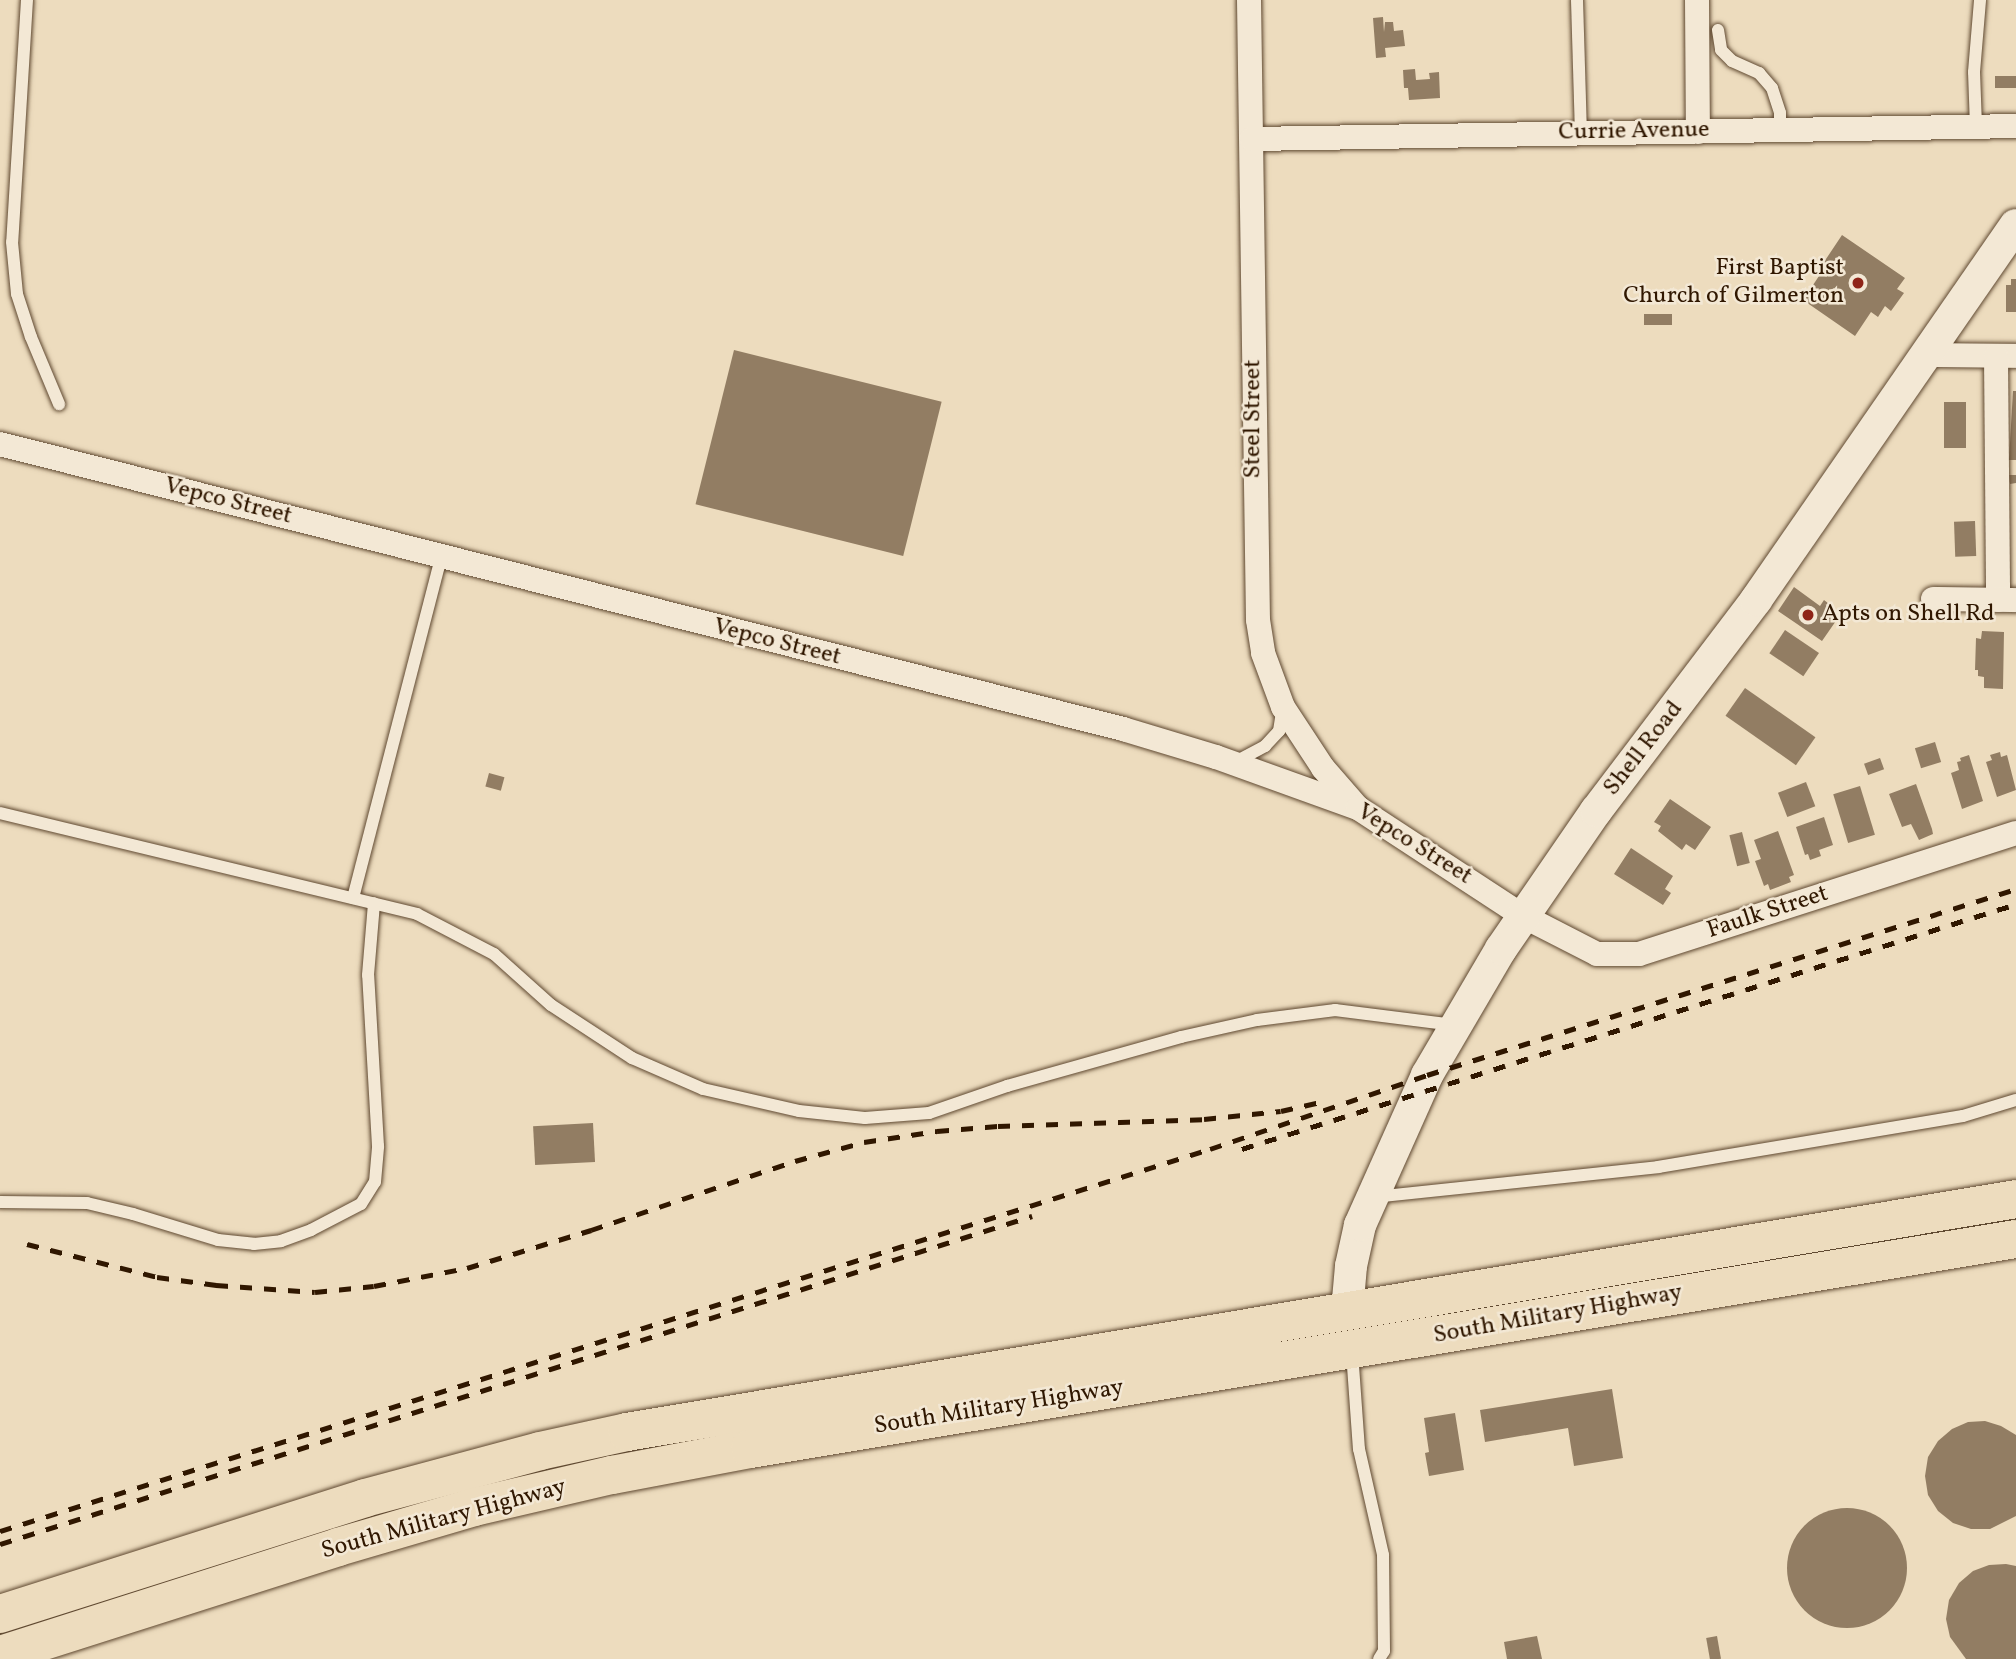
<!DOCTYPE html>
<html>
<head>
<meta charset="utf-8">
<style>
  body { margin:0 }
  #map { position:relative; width:2016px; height:1659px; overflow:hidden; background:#eddcbe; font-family:Vollkorn,serif }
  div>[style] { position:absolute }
  .building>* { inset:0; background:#927d63; transform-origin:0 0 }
  .round { border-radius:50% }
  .roads { filter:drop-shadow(0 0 2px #5f4830) drop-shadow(0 0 2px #5f4830) }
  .service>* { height:12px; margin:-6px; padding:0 6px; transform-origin:6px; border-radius:6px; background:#f3e8d5 }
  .minor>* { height:24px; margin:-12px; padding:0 12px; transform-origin:12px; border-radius:12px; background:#f3e8d5 }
  .tertiary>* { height:32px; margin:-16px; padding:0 16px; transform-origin:16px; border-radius:16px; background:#f3e8d5 }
  .primary>* { height:38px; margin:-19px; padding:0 19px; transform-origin:19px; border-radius:19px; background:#eddcbe }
  .rail>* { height:5px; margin-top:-2.5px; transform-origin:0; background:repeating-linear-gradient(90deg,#301700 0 12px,transparent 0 24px) }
  .dots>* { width:19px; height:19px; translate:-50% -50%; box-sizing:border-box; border:4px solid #f3e8d5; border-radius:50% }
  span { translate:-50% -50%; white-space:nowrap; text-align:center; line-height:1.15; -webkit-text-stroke:5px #f3e8d5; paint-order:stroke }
  .street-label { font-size:24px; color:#301700 }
  .poi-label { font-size:24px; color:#301700 }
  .right { translate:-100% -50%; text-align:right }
  .left { translate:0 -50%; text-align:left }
</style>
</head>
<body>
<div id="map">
  <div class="building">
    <i style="clip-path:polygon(1383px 17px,1384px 32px,1385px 22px,1393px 22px,1394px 31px,1403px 30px,1405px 46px,1385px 48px,1386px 57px,1376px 58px,1373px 18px)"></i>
    <i style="clip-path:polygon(1415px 69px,1416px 80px,1430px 79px,1429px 73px,1439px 72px,1440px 98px,1409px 100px,1408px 88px,1404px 88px,1403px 70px)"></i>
    <i style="left:2016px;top:76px;width:12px;height:21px;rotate:90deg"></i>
    <i style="clip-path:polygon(1842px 235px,1905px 278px,1897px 289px,1904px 293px,1891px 311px,1885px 306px,1878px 317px,1871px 312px,1855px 336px,1803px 300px,1819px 276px,1816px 274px)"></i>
    <i style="clip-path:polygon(2011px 279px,2016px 279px,2016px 312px,2006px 312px,2006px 285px,2011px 285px)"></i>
    <i style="left:1672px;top:314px;width:11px;height:28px;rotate:90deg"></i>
    <i style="left:734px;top:350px;width:214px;height:159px;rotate:14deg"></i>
    <i style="clip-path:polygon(2013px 391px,2016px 391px,2016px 460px,2009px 460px)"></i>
    <i style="left:1944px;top:402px;width:22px;height:46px"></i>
    <i style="clip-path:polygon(2009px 475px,2016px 475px,2016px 483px,2010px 484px)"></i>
    <i style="left:1975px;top:521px;width:35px;height:21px;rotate:88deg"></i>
    <i style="clip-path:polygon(1794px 587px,1820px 606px,1824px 600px,1833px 607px,1829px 612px,1838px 618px,1822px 641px,1778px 611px)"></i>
    <i style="left:1785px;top:630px;width:41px;height:28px;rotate:34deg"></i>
    <i style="clip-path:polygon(1982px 631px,2004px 632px,2003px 689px,1984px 688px,1984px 677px,1978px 676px,1978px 670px,1975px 670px,1976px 638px,1981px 639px)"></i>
    <i style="left:1745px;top:688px;width:86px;height:34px;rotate:35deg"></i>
    <i style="left:1935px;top:742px;width:21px;height:21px;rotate:73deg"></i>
    <i style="clip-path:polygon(2000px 752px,2001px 757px,2007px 755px,2016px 790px,1997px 797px,1986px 762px,1992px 760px,1990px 755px)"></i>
    <i style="clip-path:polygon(1969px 755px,1983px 801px,1962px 809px,1951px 773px,1959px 770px,1957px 762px,1961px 761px,1960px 758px)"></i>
    <i style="left:1880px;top:758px;width:12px;height:17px;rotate:70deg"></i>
    <i style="left:489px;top:773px;width:16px;height:14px;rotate:15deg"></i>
    <i style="left:1806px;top:782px;width:26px;height:30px;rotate:69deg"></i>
    <i style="clip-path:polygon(1916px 784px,1932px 829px,1933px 834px,1919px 840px,1911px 824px,1902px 827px,1889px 794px)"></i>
    <i style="left:1860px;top:786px;width:51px;height:28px;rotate:73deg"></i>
    <i style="clip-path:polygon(1670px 799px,1711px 827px,1695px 850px,1686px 844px,1682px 850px,1658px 831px,1661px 826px,1654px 822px)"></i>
    <i style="clip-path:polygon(1824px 817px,1833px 845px,1819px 850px,1821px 856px,1810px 860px,1808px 854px,1805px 855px,1796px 827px)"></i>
    <i style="clip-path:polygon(1778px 831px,1794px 875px,1789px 877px,1791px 882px,1770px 890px,1768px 884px,1764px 886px,1755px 861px,1761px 859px,1754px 840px)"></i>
    <i style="left:1742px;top:832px;width:32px;height:13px;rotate:76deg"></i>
    <i style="clip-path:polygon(1631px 848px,1673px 876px,1665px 889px,1671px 893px,1663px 905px,1614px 874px)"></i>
    <i style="left:593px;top:1123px;width:39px;height:60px;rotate:87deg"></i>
    <i style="clip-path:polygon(1612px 1389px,1623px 1458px,1574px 1466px,1568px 1428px,1485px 1442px,1480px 1410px)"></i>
    <i style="clip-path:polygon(1455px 1413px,1464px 1470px,1429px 1476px,1425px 1453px,1429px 1452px,1424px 1418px)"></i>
    <i style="clip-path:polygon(1985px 1421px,2001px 1426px,2016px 1435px,2016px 1516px,1990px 1529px,1971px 1529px,1953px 1523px,1938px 1511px,1928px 1495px,1925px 1476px,1928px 1457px,1938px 1441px,1952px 1429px,1968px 1422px)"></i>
    <i class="round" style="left:1787px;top:1508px;width:120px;height:120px"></i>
    <i style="clip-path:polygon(2006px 1564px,2016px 1566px,2016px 1659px,1966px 1659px,1950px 1637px,1946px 1619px,1949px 1600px,1959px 1583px,1973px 1571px,1989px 1565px)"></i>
    <i style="clip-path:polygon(1537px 1636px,1542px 1659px,1507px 1659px,1504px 1642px)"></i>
    <i style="left:1717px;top:1636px;width:23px;height:11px;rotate:80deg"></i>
  </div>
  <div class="roads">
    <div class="service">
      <i style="left:27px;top:0;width:242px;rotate:93.5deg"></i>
      <i style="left:12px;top:242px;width:52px;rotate:84.5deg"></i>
      <i style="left:17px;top:294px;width:45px;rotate:72deg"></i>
      <i style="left:31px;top:337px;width:73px;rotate:67.3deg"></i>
      <i style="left:1577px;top:0;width:133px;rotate:88.3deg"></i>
      <i style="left:1718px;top:30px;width:20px;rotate:81deg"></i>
      <i style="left:1721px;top:50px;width:16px;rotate:45deg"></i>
      <i style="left:1732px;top:61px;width:30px;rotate:24deg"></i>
      <i style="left:1759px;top:73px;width:20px;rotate:49deg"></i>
      <i style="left:1772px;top:88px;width:26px;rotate:72deg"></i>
      <i style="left:1780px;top:113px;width:16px;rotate:90deg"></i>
      <i style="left:1976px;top:126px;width:54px;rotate:-92.1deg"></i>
      <i style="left:1974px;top:72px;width:72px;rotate:-85.2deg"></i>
      <i style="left:1237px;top:761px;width:32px;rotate:-28deg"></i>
      <i style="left:1265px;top:746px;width:21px;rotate:-47deg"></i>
      <i style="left:1279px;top:731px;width:20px;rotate:-81deg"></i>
      <i style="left:0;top:813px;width:429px;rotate:13.6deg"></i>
      <i style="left:417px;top:914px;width:87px;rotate:27.5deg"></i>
      <i style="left:494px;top:954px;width:76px;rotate:41.8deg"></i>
      <i style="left:551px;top:1005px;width:97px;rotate:33.2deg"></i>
      <i style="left:632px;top:1058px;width:77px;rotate:23.6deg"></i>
      <i style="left:703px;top:1089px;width:98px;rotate:12.9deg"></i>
      <i style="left:799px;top:1111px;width:66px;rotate:6.1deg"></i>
      <i style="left:865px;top:1118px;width:64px;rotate:-4.5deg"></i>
      <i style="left:929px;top:1113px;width:83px;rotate:-19.1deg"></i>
      <i style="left:1007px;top:1086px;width:181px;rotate:-15.7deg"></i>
      <i style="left:1181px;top:1037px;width:78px;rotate:-12.6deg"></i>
      <i style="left:1257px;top:1020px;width:79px;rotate:-7.3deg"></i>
      <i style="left:1335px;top:1010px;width:120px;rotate:7.2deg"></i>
      <i style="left:353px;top:898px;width:352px;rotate:-75.5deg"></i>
      <i style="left:1374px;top:1197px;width:286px;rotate:-6deg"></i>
      <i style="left:1658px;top:1167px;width:309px;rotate:-9.5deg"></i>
      <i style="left:1963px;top:1116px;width:55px;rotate:-16.8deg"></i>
      <i style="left:0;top:1202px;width:87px;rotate:0.7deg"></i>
      <i style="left:87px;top:1203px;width:47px;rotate:13.4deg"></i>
      <i style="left:133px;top:1214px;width:89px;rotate:17deg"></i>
      <i style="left:218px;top:1240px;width:36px;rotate:6deg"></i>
      <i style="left:254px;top:1244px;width:27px;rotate:-6deg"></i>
      <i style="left:281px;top:1241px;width:32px;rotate:-20deg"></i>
      <i style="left:311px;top:1230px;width:56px;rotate:-27.5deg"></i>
      <i style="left:361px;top:1204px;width:26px;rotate:-58deg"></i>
      <i style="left:375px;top:1182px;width:36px;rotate:-85deg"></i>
      <i style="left:378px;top:1146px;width:171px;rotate:-93.3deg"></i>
      <i style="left:368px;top:975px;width:72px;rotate:-85.2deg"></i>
      <i style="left:1352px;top:1352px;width:97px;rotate:85.9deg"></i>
      <i style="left:1359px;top:1449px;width:109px;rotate:77.2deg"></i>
      <i style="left:1383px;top:1555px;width:96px;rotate:89.4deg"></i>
      <i style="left:1384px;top:1651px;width:9px;rotate:122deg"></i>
    </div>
    <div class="minor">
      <i style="left:1249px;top:0;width:620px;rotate:89.17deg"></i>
      <i style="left:1258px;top:620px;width:33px;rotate:81deg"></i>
      <i style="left:1263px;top:653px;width:58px;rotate:69.7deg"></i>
      <i style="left:1283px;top:707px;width:73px;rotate:56.7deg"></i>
      <i style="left:1323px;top:768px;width:52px;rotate:48.9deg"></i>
      <i style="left:1697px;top:0;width:132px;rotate:89.6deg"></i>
      <i style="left:1252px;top:139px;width:764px;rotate:-0.97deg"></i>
      <i style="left:1926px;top:355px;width:90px;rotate:0.6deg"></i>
      <i style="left:1996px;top:356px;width:244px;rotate:89.5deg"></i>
      <i style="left:0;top:444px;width:1159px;rotate:14.24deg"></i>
      <i style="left:1123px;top:729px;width:97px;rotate:16.8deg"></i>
      <i style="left:1216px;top:757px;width:151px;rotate:19.8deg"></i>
      <i style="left:1358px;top:808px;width:197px;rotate:33.2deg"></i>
      <i style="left:1523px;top:916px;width:83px;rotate:27.2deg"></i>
      <i style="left:1597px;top:954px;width:42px"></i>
      <i style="left:1639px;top:954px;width:396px;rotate:-17.8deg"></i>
      <i style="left:1933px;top:599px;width:83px;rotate:0.7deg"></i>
    </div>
    <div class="tertiary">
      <i style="left:1347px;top:1311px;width:45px;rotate:-84.9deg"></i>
      <i style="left:1351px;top:1266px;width:42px;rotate:-77.6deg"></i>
      <i style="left:1360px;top:1225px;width:164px;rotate:-65.9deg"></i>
      <i style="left:1427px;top:1075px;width:146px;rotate:-59.6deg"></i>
      <i style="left:1501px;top:949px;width:168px;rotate:-55.5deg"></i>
      <i style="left:1596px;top:811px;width:265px;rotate:-52.8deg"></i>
      <i style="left:1756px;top:600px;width:456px;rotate:-55.3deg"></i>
    </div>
    <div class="primary">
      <i style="left:0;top:1614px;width:383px;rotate:-17.6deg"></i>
      <i style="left:365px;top:1498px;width:181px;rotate:-15deg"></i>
      <i style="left:540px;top:1451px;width:89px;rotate:-12.3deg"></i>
      <i style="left:627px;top:1432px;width:1408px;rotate:-9.52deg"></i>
      <i style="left:0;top:1655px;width:355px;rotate:-17.7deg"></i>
      <i style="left:338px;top:1547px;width:142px;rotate:-16.4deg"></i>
      <i style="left:474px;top:1507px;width:142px;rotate:-13.1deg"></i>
      <i style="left:612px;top:1475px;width:140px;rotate:-10.7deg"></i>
      <i style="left:750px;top:1449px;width:1283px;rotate:-9.42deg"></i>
    </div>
  </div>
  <div class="rail">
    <i style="left:1242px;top:1149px;width:812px;rotate:-17.56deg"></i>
    <i style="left:27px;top:1244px;width:134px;rotate:14.2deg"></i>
    <i style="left:157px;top:1277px;width:60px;rotate:7.7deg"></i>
    <i style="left:216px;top:1285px;width:99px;rotate:4deg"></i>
    <i style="left:315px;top:1292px;width:59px;rotate:-5.8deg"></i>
    <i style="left:374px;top:1286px;width:95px;rotate:-11deg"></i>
    <i style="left:467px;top:1268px;width:130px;rotate:-17deg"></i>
    <i style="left:591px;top:1230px;width:215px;rotate:-18.7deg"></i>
    <i style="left:795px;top:1161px;width:72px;rotate:-15.4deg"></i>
    <i style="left:864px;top:1142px;width:74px;rotate:-8.6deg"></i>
    <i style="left:937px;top:1131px;width:61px;rotate:-4.7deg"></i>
    <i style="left:998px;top:1126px;width:206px;rotate:-1.9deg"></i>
    <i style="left:1204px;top:1119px;width:77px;rotate:-5.9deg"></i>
    <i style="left:1281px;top:1111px;width:45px;rotate:-12.8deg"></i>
    <i style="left:0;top:1531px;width:1269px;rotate:-17.52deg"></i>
    <i style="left:1210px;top:1149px;width:229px;rotate:-18.8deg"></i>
    <i style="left:1427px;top:1075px;width:618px;rotate:-17.53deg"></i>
    <i style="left:0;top:1544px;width:1083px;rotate:-17.63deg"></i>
  </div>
  <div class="dots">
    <i style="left:1858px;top:283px;background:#8f2418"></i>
    <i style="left:1808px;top:615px;background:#8f2418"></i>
  </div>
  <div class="street-label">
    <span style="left:1634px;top:132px;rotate:-1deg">Currie Avenue</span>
    <span style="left:1254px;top:419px;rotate:-90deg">Steel Street</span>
    <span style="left:228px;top:502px;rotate:14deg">Vepco Street</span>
    <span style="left:777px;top:643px;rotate:14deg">Vepco Street</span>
    <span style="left:1644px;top:749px;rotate:-52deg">Shell Road</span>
    <span style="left:1414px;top:845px;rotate:32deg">Vepco Street</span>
    <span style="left:1768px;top:913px;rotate:-18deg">Faulk Street</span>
    <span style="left:1558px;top:1315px;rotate:-10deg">South Military Highway</span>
    <span style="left:999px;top:1408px;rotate:-9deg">South Military Highway</span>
    <span style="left:444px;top:1520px;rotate:-15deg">South Military Highway</span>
  </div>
  <div class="poi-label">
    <span class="right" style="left:1844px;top:283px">First Baptist<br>Church of Gilmerton</span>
    <span class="left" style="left:1822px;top:615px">Apts on Shell Rd</span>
  </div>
</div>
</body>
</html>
